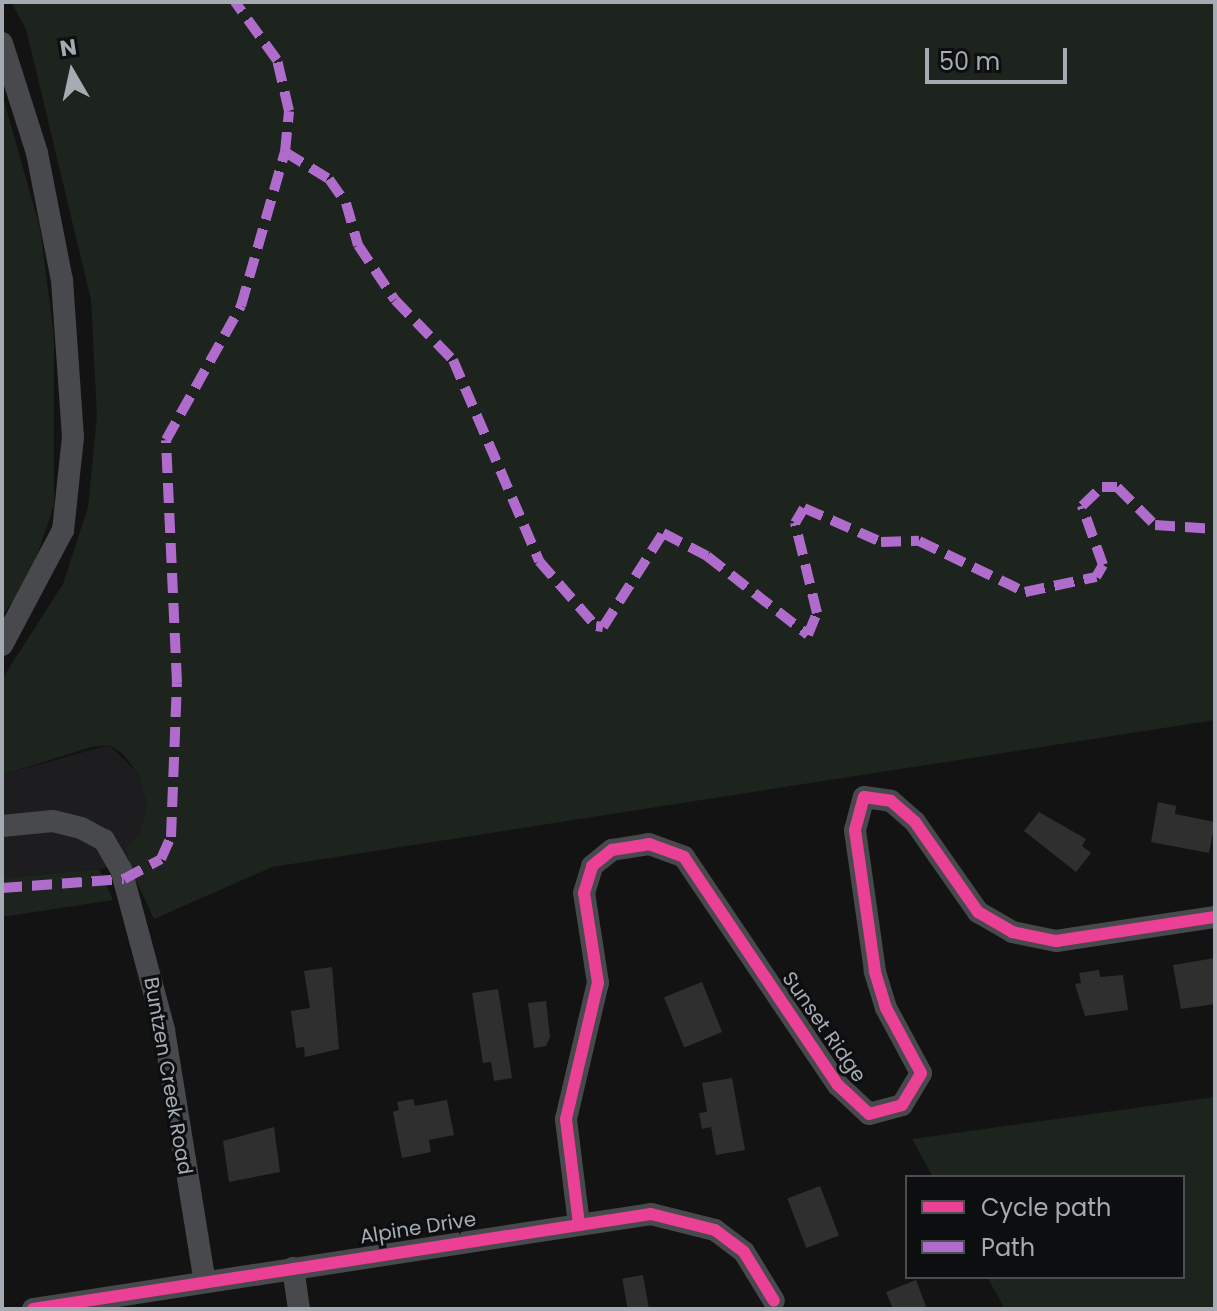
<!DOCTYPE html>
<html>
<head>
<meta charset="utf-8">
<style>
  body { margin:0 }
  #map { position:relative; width:1217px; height:1311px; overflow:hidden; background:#131313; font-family:Poppins,sans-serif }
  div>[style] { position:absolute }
  .built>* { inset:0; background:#1d1d1f }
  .green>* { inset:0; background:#1d231d }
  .building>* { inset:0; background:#2f2f30; transform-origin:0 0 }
  .street>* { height:22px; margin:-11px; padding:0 11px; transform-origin:11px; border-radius:11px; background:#47494c }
  .quiet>* { height:10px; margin-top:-5px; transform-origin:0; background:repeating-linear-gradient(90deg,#b06ccc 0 20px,transparent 0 30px) }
  .cycleway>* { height:12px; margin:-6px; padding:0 6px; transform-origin:6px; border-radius:6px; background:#ea4096 }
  span { translate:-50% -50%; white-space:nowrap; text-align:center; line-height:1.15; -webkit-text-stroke:6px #0d0e0f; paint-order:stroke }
  .street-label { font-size:20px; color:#a5abb3 }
  .frame { position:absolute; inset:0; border:4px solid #a5abb3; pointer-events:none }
  .legend { position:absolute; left:905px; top:1175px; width:280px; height:104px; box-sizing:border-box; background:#0d0e0f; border:2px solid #4a4d51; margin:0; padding:10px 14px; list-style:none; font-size:24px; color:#a5abb3 }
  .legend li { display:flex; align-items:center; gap:16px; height:40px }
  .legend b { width:40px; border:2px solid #4a4d51 }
  .north { position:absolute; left:32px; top:32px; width:80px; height:80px; -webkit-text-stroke:6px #0d0e0f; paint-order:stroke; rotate:351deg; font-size:22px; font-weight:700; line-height:32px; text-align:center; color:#a5abb3 }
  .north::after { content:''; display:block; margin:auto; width:28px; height:36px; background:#a5abb3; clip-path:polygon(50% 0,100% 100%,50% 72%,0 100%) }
  .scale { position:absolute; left:925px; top:48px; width:142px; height:36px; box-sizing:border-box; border:4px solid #a5abb3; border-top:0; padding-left:10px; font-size:24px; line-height:28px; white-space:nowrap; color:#a5abb3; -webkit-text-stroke:6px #0d0e0f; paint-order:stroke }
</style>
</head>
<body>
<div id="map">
  <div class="built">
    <i style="clip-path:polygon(109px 745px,138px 773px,147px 805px,139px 836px,126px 847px,129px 866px,2px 878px,2px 775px)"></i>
  </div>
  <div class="green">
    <i style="clip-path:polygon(11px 2px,1215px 2px,1215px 720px,272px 867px,154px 919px,129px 866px,126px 847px,139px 835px,147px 805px,138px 773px,122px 753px,109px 745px,91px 747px,2px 775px,2px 679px,63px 584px,88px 507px,97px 415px,91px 300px,26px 29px)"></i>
    <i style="clip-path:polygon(2px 94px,40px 228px,54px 337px,54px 505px,30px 577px,2px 616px)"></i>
    <i style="clip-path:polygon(99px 869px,113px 900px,2px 917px,2px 878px)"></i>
    <i style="clip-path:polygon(1215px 1097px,1215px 1309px,1005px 1309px,987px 1277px,1183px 1277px,1183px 1177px,933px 1177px,912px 1139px)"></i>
  </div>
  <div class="building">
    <i style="clip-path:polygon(1158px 802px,1176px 806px,1175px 814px,1215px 822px,1209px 853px,1151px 842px)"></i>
    <i style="clip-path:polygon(1039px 812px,1086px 839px,1082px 846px,1091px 853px,1076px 872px,1024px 831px)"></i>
    <i style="clip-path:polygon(1215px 958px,1215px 1004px,1181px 1009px,1173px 965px)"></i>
    <i style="clip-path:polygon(332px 967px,339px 1049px,305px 1057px,304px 1047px,296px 1048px,291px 1011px,310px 1008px,304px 971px)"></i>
    <i style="clip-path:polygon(1099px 970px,1100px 977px,1123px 975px,1128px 1010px,1085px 1016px,1075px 984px,1081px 983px,1079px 973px)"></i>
    <i style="left:702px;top:982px;width:54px;height:41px;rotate:68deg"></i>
    <i style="clip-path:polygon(498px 989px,512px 1078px,494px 1081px,491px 1062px,483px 1063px,472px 993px)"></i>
    <i style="clip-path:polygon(546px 1001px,550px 1037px,546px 1046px,534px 1048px,528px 1003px)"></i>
    <i style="clip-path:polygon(732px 1078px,745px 1150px,716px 1155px,711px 1127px,702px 1129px,699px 1113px,707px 1112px,702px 1083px)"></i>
    <i style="clip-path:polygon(413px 1099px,415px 1106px,447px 1100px,454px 1135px,429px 1140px,431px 1152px,402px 1158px,393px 1112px,399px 1110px,397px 1102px)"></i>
    <i style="clip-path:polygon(274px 1127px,280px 1172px,229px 1182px,223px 1141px)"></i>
    <i style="left:820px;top:1186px;width:53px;height:35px;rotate:69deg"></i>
    <i style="left:643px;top:1275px;width:35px;height:21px;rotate:80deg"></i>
    <i style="clip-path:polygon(916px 1280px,927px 1309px,893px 1309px,886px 1292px)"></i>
  </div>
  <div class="street">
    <i style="left:2px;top:43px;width:115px;rotate:72.3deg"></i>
    <i style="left:37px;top:153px;width:129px;rotate:78.9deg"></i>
    <i style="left:62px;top:280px;width:157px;rotate:86deg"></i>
    <i style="left:73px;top:437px;width:94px;rotate:96.1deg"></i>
    <i style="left:63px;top:530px;width:130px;rotate:117.9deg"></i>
    <i style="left:2px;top:826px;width:51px;rotate:-5.6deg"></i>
    <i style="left:53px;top:821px;width:29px;rotate:14deg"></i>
    <i style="left:81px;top:828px;width:26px;rotate:28deg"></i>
    <i style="left:104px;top:840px;width:34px;rotate:60deg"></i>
    <i style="left:121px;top:869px;width:167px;rotate:75deg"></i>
    <i style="left:164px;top:1030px;width:255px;rotate:80.8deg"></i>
    <i style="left:579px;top:1224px;width:106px;rotate:-97.1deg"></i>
    <i style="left:566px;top:1119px;width:140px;rotate:-76.8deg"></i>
    <i style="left:598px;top:983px;width:91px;rotate:-98.8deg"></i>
    <i style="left:584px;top:893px;width:28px;rotate:-73deg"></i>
    <i style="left:592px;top:866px;width:26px;rotate:-39deg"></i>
    <i style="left:612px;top:850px;width:37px;rotate:-9deg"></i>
    <i style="left:649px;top:844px;width:37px;rotate:20deg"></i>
    <i style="left:684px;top:857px;width:275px;rotate:56deg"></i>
    <i style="left:838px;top:1085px;width:42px;rotate:43.1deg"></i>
    <i style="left:869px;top:1114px;width:34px;rotate:-15deg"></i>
    <i style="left:902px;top:1105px;width:37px;rotate:-59deg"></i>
    <i style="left:921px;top:1073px;width:74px;rotate:-118.3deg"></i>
    <i style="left:886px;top:1008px;width:39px;rotate:-107deg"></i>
    <i style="left:875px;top:971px;width:142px;rotate:-98.1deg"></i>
    <i style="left:855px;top:830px;width:34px;rotate:-75deg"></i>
    <i style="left:864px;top:797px;width:27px;rotate:8deg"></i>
    <i style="left:891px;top:801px;width:32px;rotate:41deg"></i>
    <i style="left:915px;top:822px;width:110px;rotate:55deg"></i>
    <i style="left:978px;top:912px;width:39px;rotate:30deg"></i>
    <i style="left:1012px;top:932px;width:45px;rotate:11.6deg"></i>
    <i style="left:1056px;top:941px;width:161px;rotate:-8.6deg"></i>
    <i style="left:293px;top:1268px;width:41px;rotate:81.7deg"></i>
    <i style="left:33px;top:1309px;width:625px;rotate:-8.74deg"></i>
    <i style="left:651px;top:1214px;width:66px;rotate:14deg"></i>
    <i style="left:715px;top:1230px;width:36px;rotate:37deg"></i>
    <i style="left:744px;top:1252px;width:57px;rotate:58.5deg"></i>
  </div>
  <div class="quiet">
    <i style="left:285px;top:152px;width:52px;rotate:31.5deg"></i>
    <i style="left:329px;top:179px;width:29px;rotate:55deg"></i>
    <i style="left:346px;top:203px;width:44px;rotate:74.1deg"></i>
    <i style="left:358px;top:245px;width:66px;rotate:56.1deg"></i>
    <i style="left:395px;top:300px;width:83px;rotate:46deg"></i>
    <i style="left:453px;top:360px;width:219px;rotate:66.8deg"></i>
    <i style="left:539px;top:561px;width:86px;rotate:48.8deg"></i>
    <i style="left:596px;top:626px;width:7px;rotate:8deg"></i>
    <i style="left:603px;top:627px;width:112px;rotate:-57.4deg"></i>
    <i style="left:663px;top:533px;width:50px;rotate:27.6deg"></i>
    <i style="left:707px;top:556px;width:128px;rotate:38deg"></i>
    <i style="left:808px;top:635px;width:24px;rotate:-68deg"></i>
    <i style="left:817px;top:613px;width:93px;rotate:-103.7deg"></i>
    <i style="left:795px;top:523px;width:17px;rotate:-59deg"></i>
    <i style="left:804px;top:508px;width:84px;rotate:23.8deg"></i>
    <i style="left:881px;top:542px;width:38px;rotate:-2deg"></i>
    <i style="left:919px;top:541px;width:118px;rotate:25.7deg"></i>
    <i style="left:1025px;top:592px;width:73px;rotate:-11.9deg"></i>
    <i style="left:1096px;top:577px;width:14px;rotate:-60deg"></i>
    <i style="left:1103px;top:565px;width:63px;rotate:-109.6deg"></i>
    <i style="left:1082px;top:506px;width:28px;rotate:-44deg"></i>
    <i style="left:1102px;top:487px;width:15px"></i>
    <i style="left:1117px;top:487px;width:54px;rotate:45deg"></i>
    <i style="left:1155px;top:525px;width:60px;rotate:3.8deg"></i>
    <i style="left:2px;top:888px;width:122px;rotate:-4.2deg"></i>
    <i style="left:124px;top:879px;width:42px;rotate:-28.4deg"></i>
    <i style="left:161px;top:859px;width:24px;rotate:-66deg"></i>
    <i style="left:171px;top:837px;width:154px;rotate:-87.8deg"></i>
    <i style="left:177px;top:683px;width:243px;rotate:-92.6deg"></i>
    <i style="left:166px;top:440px;width:154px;rotate:-60.8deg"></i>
    <i style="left:241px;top:306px;width:160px;rotate:-74.1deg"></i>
    <i style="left:285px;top:152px;width:41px;rotate:-84.4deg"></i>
    <i style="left:289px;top:111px;width:52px;rotate:-103.2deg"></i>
    <i style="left:277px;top:60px;width:72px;rotate:-125.9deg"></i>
  </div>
  <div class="cycleway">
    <i style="left:579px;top:1224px;width:106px;rotate:-97.1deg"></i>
    <i style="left:566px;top:1119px;width:140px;rotate:-76.8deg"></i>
    <i style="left:598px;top:983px;width:91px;rotate:-98.8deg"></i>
    <i style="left:584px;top:893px;width:28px;rotate:-73deg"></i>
    <i style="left:592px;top:866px;width:26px;rotate:-39deg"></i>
    <i style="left:612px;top:850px;width:37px;rotate:-9deg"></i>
    <i style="left:649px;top:844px;width:37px;rotate:20deg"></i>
    <i style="left:684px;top:857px;width:275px;rotate:56deg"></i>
    <i style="left:838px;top:1085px;width:42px;rotate:43.1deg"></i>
    <i style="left:869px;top:1114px;width:34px;rotate:-15deg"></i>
    <i style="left:902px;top:1105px;width:37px;rotate:-59deg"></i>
    <i style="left:921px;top:1073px;width:74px;rotate:-118.3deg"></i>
    <i style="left:886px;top:1008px;width:39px;rotate:-107deg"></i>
    <i style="left:875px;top:971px;width:142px;rotate:-98.1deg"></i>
    <i style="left:855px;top:830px;width:34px;rotate:-75deg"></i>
    <i style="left:864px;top:797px;width:27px;rotate:8deg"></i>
    <i style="left:891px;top:801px;width:32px;rotate:41deg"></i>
    <i style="left:915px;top:822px;width:110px;rotate:55deg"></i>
    <i style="left:978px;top:912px;width:39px;rotate:30deg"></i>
    <i style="left:1012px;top:932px;width:45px;rotate:11.6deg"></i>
    <i style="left:1056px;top:941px;width:161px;rotate:-8.6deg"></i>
    <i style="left:33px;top:1309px;width:625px;rotate:-8.74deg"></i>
    <i style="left:651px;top:1214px;width:66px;rotate:14deg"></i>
    <i style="left:715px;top:1230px;width:36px;rotate:37deg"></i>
    <i style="left:744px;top:1252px;width:57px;rotate:58.5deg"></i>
  </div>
  <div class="street-label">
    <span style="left:824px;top:1027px;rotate:55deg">Sunset Ridge</span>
    <span style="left:168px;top:1076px;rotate:80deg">Buntzen Creek Road</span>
    <span style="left:418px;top:1228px;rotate:-9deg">Alpine Drive</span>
  </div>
  <div class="frame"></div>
  <ul class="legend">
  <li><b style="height:10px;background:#ea4096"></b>Cycle path</li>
  <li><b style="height:10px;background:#b06ccc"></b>Path</li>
  </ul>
  <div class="north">N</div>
  <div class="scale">50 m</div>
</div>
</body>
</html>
